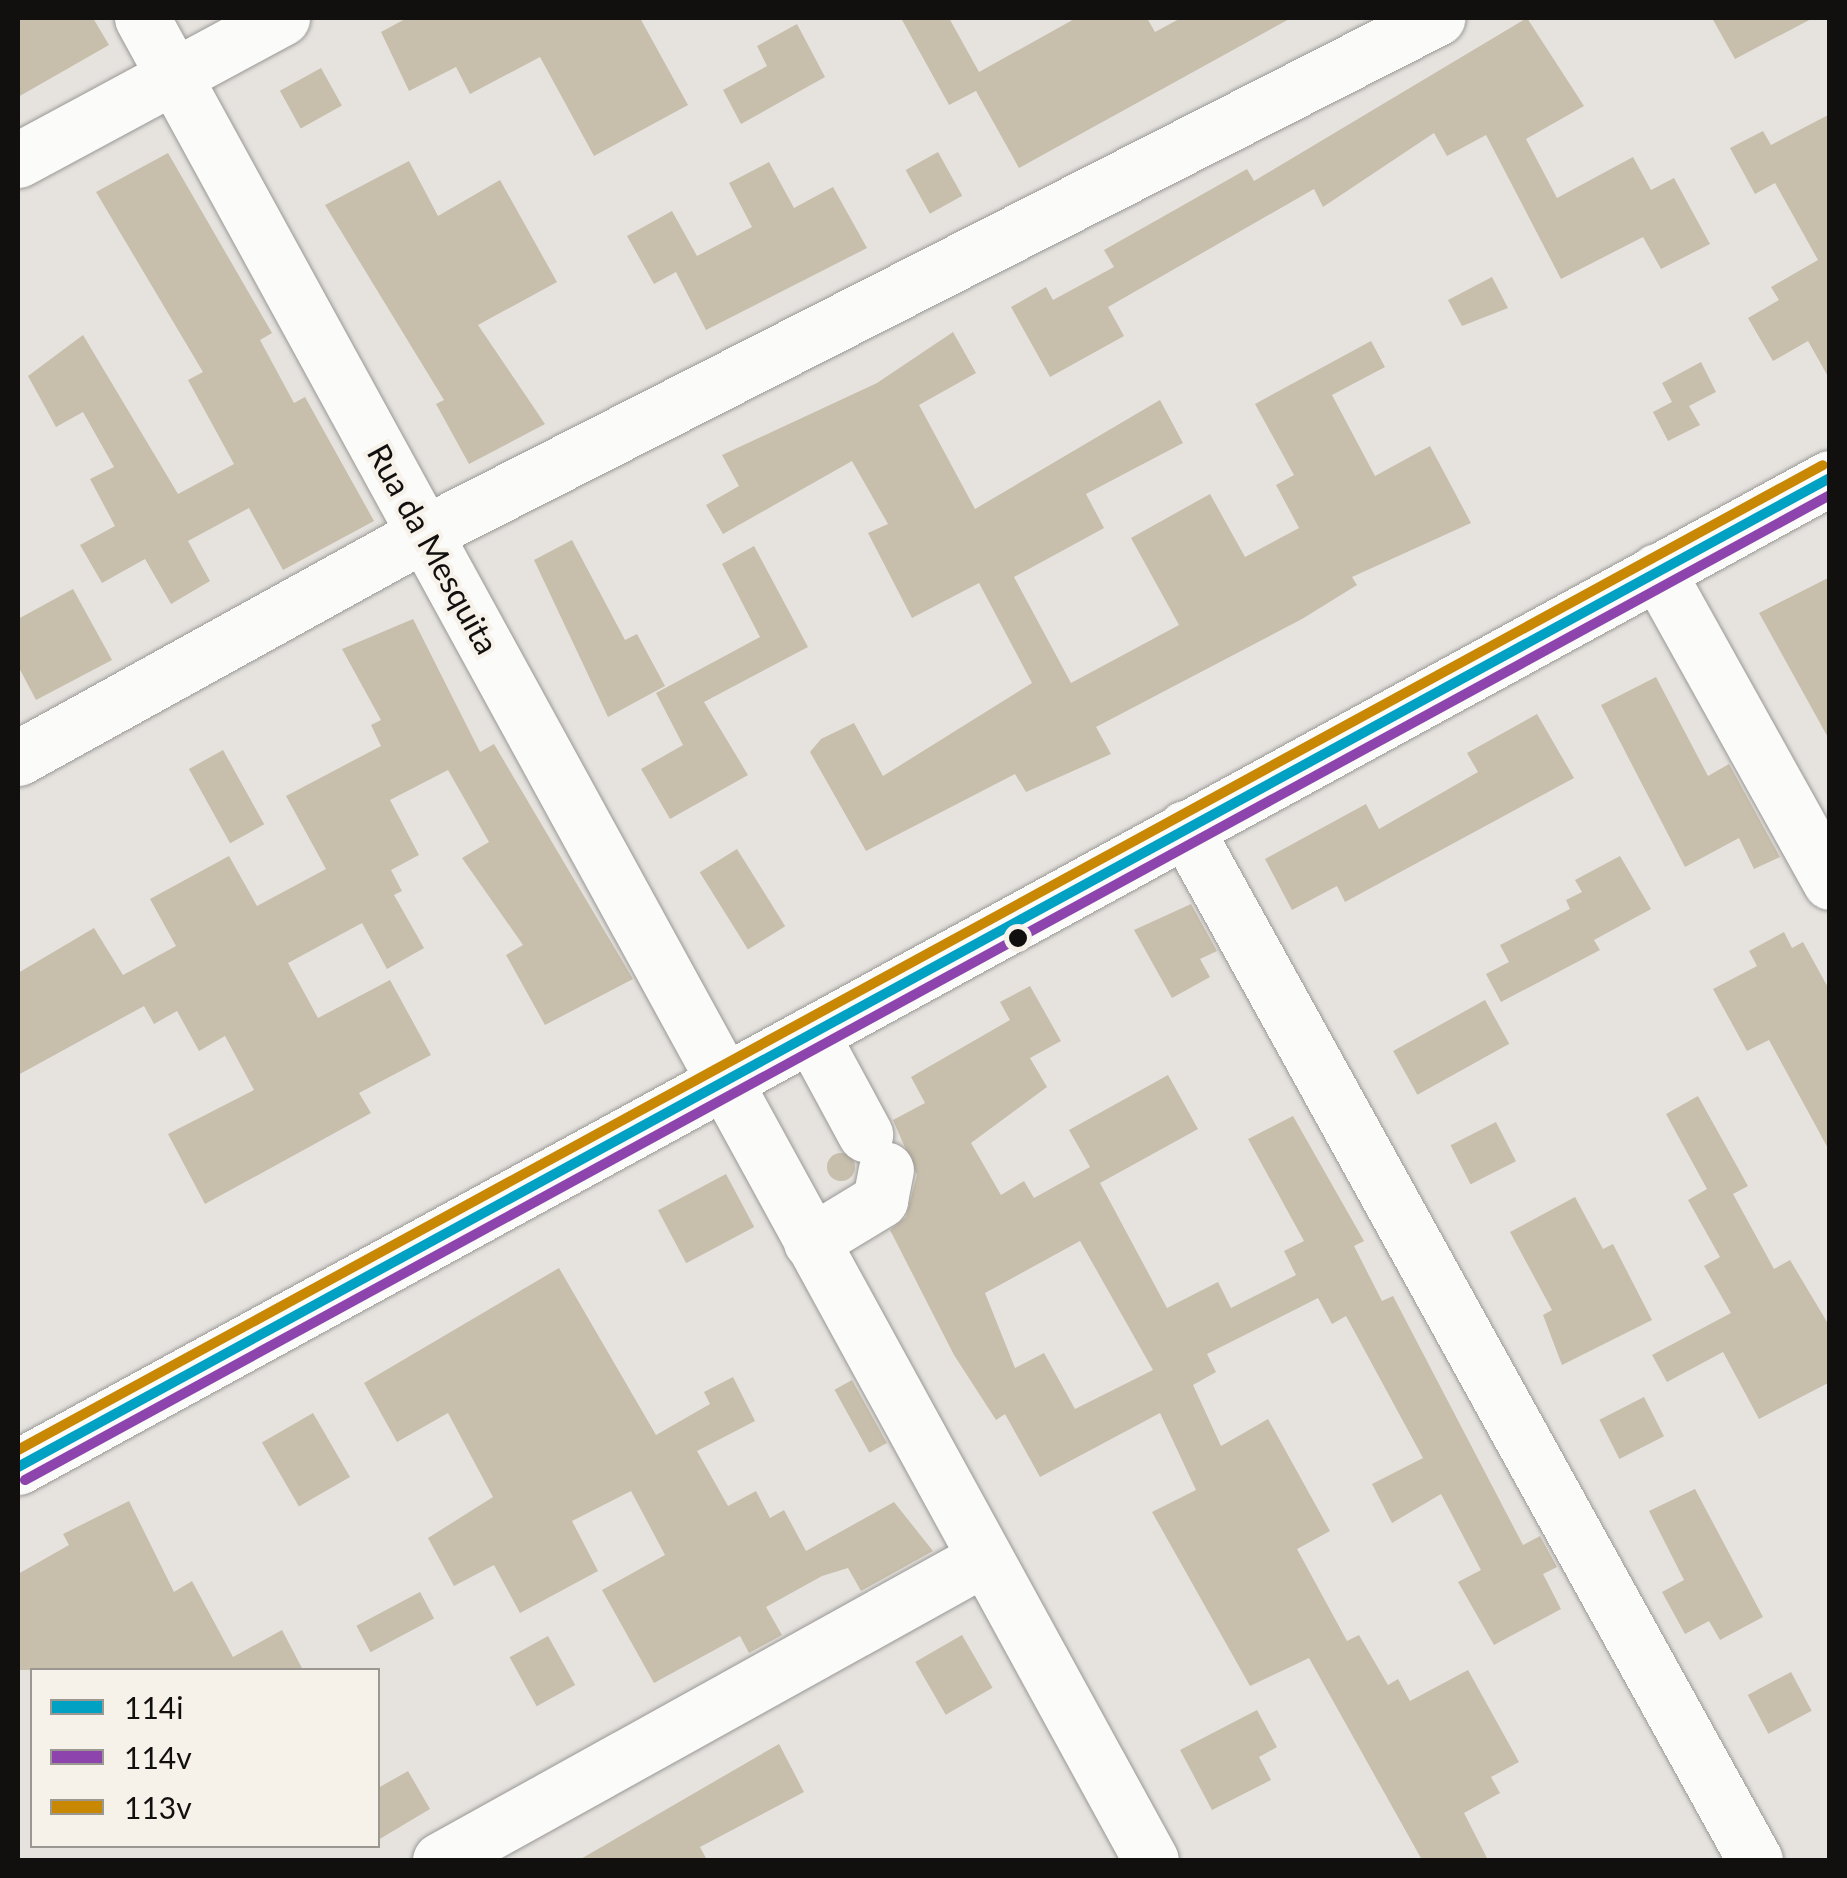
<!DOCTYPE html>
<html>
<head>
<meta charset="utf-8">
<style>
  body { margin:0 }
  #map { position:relative; width:1847px; height:1878px; overflow:hidden; background:#e6e3df; font-family:Lato,sans-serif }
  div>[style] { position:absolute }
  .building>* { inset:0; background:#c7beab; transform-origin:0 0 }
  .round { border-radius:50% }
  .roads { filter:drop-shadow(0 0 2px #9a9895) drop-shadow(0 0 2px #9a9895) }
  .minor>* { height:55px; margin:-27.5px; padding:0 27.5px; transform-origin:27.5px; border-radius:27.5px; background:#fbfbfa }
  .bus-1>* { height:10px; margin:-5px; padding:0 5px; transform-origin:5px; border-radius:5px; background:#01a1c4 }
  .bus-2>* { height:10px; margin:-5px; padding:0 5px; transform-origin:5px; border-radius:5px; background:#8e44ad }
  .bus-3>* { height:10px; margin:-5px; padding:0 5px; transform-origin:5px; border-radius:5px; background:#c98803 }
  .dots>* { width:28px; height:28px; translate:-50% -50%; box-sizing:border-box; border:5px solid #f6f1e9; border-radius:50% }
  span { translate:-50% -50%; white-space:nowrap; text-align:center; line-height:1.15; -webkit-text-stroke:8px #f6f1e9; paint-order:stroke }
  .street-label { font-size:32px; color:#12100e }
  .frame { position:absolute; inset:0; border:20px solid #12100e; pointer-events:none }
  .legend { position:absolute; left:30px; top:1668px; width:350px; height:180px; box-sizing:border-box; background:#f6f1e9; border:2px solid #9b9791; margin:0; padding:12px 18px; list-style:none; font-size:30px; color:#12100e }
  .legend li { display:flex; align-items:center; gap:20px; height:50px }
  .legend b { width:50px; border:2px solid #9b9791 }
</style>
</head>
<body>
<div id="map">
  <div class="building">
    <i style="clip-path:polygon(18px 18px,93px 18px,109px 45px,18px 97px)"></i>
    <i style="clip-path:polygon(407px 18px,640px 18px,688px 105px,594px 156px,540px 57px,470px 94px,456px 67px,409px 91px,381px 32px)"></i>
    <i style="clip-path:polygon(901px 18px,949px 18px,979px 72px,1076px 18px,1147px 18px,1155px 32px,1181px 18px,1291px 18px,1019px 168px,976px 91px,949px 105px)"></i>
    <i style="clip-path:polygon(1527px 18px,1584px 106px,1526px 139px,1557px 198px,1633px 157px,1651px 190px,1674px 178px,1710px 244px,1661px 269px,1643px 237px,1561px 279px,1486px 135px,1447px 156px,1434px 133px,1323px 207px,1314px 189px,1108px 307px,1124px 336px,1050px 377px,1011px 307px,1046px 287px,1053px 300px,1114px 267px,1104px 250px,1247px 169px,1254px 181px)"></i>
    <i style="clip-path:polygon(1712px 18px,1813px 18px,1735px 59px)"></i>
    <i style="clip-path:polygon(797px 24px,825px 77px,741px 124px,723px 90px,767px 66px,757px 46px)"></i>
    <i style="left:321px;top:68px;width:43px;height:47px;rotate:61deg"></i>
    <i style="clip-path:polygon(1830px 114px,1830px 380px,1808px 341px,1773px 361px,1748px 318px,1779px 300px,1771px 287px,1818px 260px,1775px 183px,1755px 194px,1730px 148px,1763px 131px,1771px 145px)"></i>
    <i style="left:938px;top:152px;width:50px;height:37px;rotate:61deg"></i>
    <i style="clip-path:polygon(168px 153px,272px 333px,260px 340px,294px 403px,305px 397px,374px 521px,283px 570px,249px 508px,188px 541px,210px 581px,171px 604px,145px 559px,102px 583px,80px 545px,115px 526px,90px 479px,114px 467px,83px 412px,56px 427px,28px 376px,83px 335px,178px 494px,234px 464px,188px 380px,203px 372px,96px 192px)"></i>
    <i style="clip-path:polygon(409px 161px,438px 216px,500px 180px,557px 282px,478px 325px,545px 424px,469px 464px,436px 404px,444px 400px,325px 205px)"></i>
    <i style="clip-path:polygon(769px 162px,794px 208px,833px 187px,867px 248px,706px 330px,676px 272px,654px 284px,627px 236px,672px 211px,697px 256px,752px 227px,729px 183px)"></i>
    <i style="clip-path:polygon(1492px 277px,1508px 308px,1462px 326px,1448px 300px)"></i>
    <i style="clip-path:polygon(953px 332px,976px 373px,919px 405px,975px 509px,1160px 400px,1183px 443px,1086px 494px,1104px 528px,1014px 577px,1071px 683px,1179px 625px,1131px 538px,1210px 494px,1245px 557px,1299px 528px,1276px 485px,1294px 475px,1255px 404px,1371px 341px,1385px 367px,1332px 395px,1375px 476px,1430px 446px,1471px 523px,1352px 577px,1357px 585px,1302px 619px,1096px 727px,1111px 754px,1026px 792px,1015px 774px,866px 851px,810px 752px,821px 739px,854px 723px,883px 776px,1032px 683px,979px 583px,912px 618px,868px 533px,888px 524px,852px 461px,723px 534px,706px 505px,739px 486px,722px 455px,877px 383px)"></i>
    <i style="clip-path:polygon(1701px 362px,1716px 392px,1689px 406px,1700px 425px,1668px 441px,1653px 412px,1672px 402px,1662px 383px)"></i>
    <i style="clip-path:polygon(572px 540px,625px 640px,637px 634px,665px 686px,608px 717px,534px 560px)"></i>
    <i style="clip-path:polygon(754px 546px,808px 647px,704px 702px,748px 775px,670px 819px,641px 769px,683px 745px,656px 693px,760px 637px,722px 564px)"></i>
    <i style="clip-path:polygon(1830px 577px,1830px 741px,1759px 613px)"></i>
    <i style="clip-path:polygon(73px 589px,112px 660px,36px 700px,18px 666px,18px 619px)"></i>
    <i style="clip-path:polygon(413px 619px,480px 752px,494px 744px,633px 979px,545px 1025px,506px 955px,523px 945px,462px 858px,489px 842px,448px 770px,390px 800px,419px 855px,391px 870px,402px 891px,394px 895px,424px 948px,387px 969px,362px 923px,288px 963px,318px 1018px,390px 980px,431px 1055px,359px 1093px,371px 1113px,205px 1204px,168px 1134px,254px 1090px,225px 1036px,199px 1051px,177px 1011px,154px 1024px,144px 1006px,18px 1075px,18px 973px,94px 928px,123px 975px,176px 946px,150px 899px,229px 856px,257px 906px,326px 869px,286px 796px,381px 746px,371px 725px,381px 720px,342px 649px)"></i>
    <i style="clip-path:polygon(1656px 677px,1708px 776px,1729px 764px,1780px 857px,1754px 869px,1739px 838px,1685px 867px,1601px 705px)"></i>
    <i style="clip-path:polygon(1537px 714px,1574px 778px,1345px 902px,1337px 886px,1292px 910px,1265px 859px,1366px 804px,1379px 829px,1478px 772px,1467px 753px)"></i>
    <i style="left:223px;top:750px;width:85px;height:39px;rotate:61deg"></i>
    <i style="left:737px;top:849px;width:91px;height:44px;rotate:58deg"></i>
    <i style="clip-path:polygon(1620px 856px,1651px 909px,1594px 940px,1600px 950px,1501px 1002px,1486px 974px,1509px 962px,1500px 945px,1570px 909px,1566px 900px,1582px 892px,1575px 880px)"></i>
    <i style="clip-path:polygon(1191px 904px,1217px 951px,1200px 959px,1210px 977px,1172px 998px,1134px 930px)"></i>
    <i style="clip-path:polygon(1784px 932px,1792px 948px,1803px 942px,1830px 991px,1830px 1152px,1769px 1040px,1747px 1051px,1713px 989px,1757px 966px,1749px 951px)"></i>
    <i style="clip-path:polygon(evenodd,1030px 986px,1061px 1041px,1030px 1058px,1047px 1087px,971px 1143px,1001px 1195px,1024px 1181px,1034px 1198px,1090px 1167px,1069px 1130px,1168px 1075px,1198px 1129px,1100px 1183px,1167px 1308px,1218px 1282px,1231px 1308px,1296px 1275px,1284px 1251px,1304px 1241px,1248px 1139px,1293px 1116px,1364px 1241px,1354px 1246px,1382px 1301px,1393px 1296px,1523px 1545px,1540px 1536px,1557px 1567px,1543px 1574px,1561px 1609px,1494px 1645px,1458px 1582px,1481px 1570px,1441px 1494px,1392px 1523px,1372px 1484px,1423px 1458px,1346px 1316px,1332px 1324px,1318px 1298px,1207px 1354px,1216px 1372px,1193px 1385px,1221px 1446px,1268px 1419px,1330px 1531px,1297px 1549px,1347px 1641px,1359px 1635px,1388px 1685px,1398px 1679px,1410px 1701px,1468px 1670px,1519px 1762px,1491px 1777px,1500px 1793px,1464px 1813px,1488px 1860px,1422px 1860px,1309px 1658px,1250px 1686px,1152px 1512px,1196px 1490px,1160px 1413px,1040px 1477px,1005px 1414px,996px 1420px,954px 1355px,890px 1230px,906px 1217px,917px 1175px,893px 1120px,925px 1103px,911px 1077px,1010px 1020px,1000px 1002px,1030px 986px,1080px 1241px,1153px 1370px,1075px 1409px,1044px 1353px,1015px 1368px,985px 1293px,1080px 1241px)"></i>
    <i style="left:1485px;top:1000px;width:50px;height:105px;rotate:61deg"></i>
    <i style="clip-path:polygon(1698px 1096px,1748px 1186px,1733px 1194px,1774px 1269px,1790px 1260px,1830px 1327px,1830px 1382px,1759px 1419px,1723px 1352px,1667px 1382px,1652px 1355px,1731px 1313px,1704px 1266px,1720px 1257px,1688px 1200px,1707px 1189px,1666px 1114px)"></i>
    <i style="left:1496px;top:1122px;width:44px;height:51px;rotate:63deg"></i>
    <i class="round" style="left:827px;top:1153px;width:28px;height:28px"></i>
    <i style="left:726px;top:1174px;width:60px;height:77px;rotate:62deg"></i>
    <i style="clip-path:polygon(1575px 1197px,1603px 1249px,1613px 1244px,1652px 1320px,1562px 1365px,1543px 1315px,1552px 1310px,1510px 1232px)"></i>
    <i style="clip-path:polygon(559px 1268px,656px 1435px,710px 1404px,704px 1392px,733px 1377px,755px 1421px,697px 1451px,728px 1506px,756px 1491px,770px 1518px,784px 1510px,806px 1551px,894px 1502px,933px 1551px,861px 1591px,848px 1568px,822px 1576px,766px 1607px,782px 1635px,749px 1653px,740px 1636px,654px 1683px,602px 1590px,665px 1555px,631px 1491px,572px 1521px,598px 1571px,520px 1613px,494px 1565px,454px 1586px,428px 1538px,493px 1497px,448px 1413px,397px 1442px,364px 1383px)"></i>
    <i style="left:852px;top:1380px;width:72px;height:20px;rotate:61deg"></i>
    <i style="left:1644px;top:1397px;width:44px;height:50px;rotate:63deg"></i>
    <i style="left:313px;top:1413px;width:74px;height:59px;rotate:60deg"></i>
    <i style="clip-path:polygon(1695px 1489px,1763px 1617px,1720px 1640px,1709px 1621px,1685px 1634px,1662px 1592px,1684px 1580px,1649px 1511px)"></i>
    <i style="clip-path:polygon(129px 1501px,174px 1592px,192px 1581px,233px 1657px,282px 1630px,303px 1670px,18px 1670px,18px 1574px,69px 1545px,63px 1534px)"></i>
    <i style="left:420px;top:1592px;width:30px;height:72px;rotate:62deg"></i>
    <i style="left:962px;top:1635px;width:61px;height:54px;rotate:60deg"></i>
    <i style="left:548px;top:1636px;width:56px;height:44px;rotate:61deg"></i>
    <i style="left:1791px;top:1672px;width:44px;height:49px;rotate:62deg"></i>
    <i style="clip-path:polygon(1257px 1710px,1277px 1747px,1259px 1757px,1271px 1780px,1212px 1810px,1180px 1750px)"></i>
    <i style="clip-path:polygon(779px 1744px,804px 1792px,700px 1847px,707px 1860px,579px 1860px)"></i>
    <i style="clip-path:polygon(408px 1771px,430px 1809px,378px 1840px,378px 1788px)"></i>
  </div>
  <div class="roads">
    <div class="minor">
      <i style="left:142px;top:18px;width:2100px;rotate:61.29deg"></i>
      <i style="left:18px;top:160px;width:300px;rotate:-28.3deg"></i>
      <i style="left:1657px;top:571px;width:356px;rotate:60.9deg"></i>
      <i style="left:18px;top:758px;width:465px;rotate:-28.9deg"></i>
      <i style="left:425px;top:533px;width:1136px;rotate:-26.97deg"></i>
      <i style="left:1185px;top:828px;width:1179px;rotate:61.09deg"></i>
      <i style="left:811px;top:1034px;width:114px;rotate:61.6deg"></i>
      <i style="left:811px;top:1242px;width:81px;rotate:-31.3deg"></i>
      <i style="left:880px;top:1200px;width:31px;rotate:-79deg"></i>
      <i style="left:18px;top:1467px;width:2064px;rotate:-28.63deg"></i>
      <i style="left:440px;top:1860px;width:619px;rotate:-29.01deg"></i>
    </div>
  </div>
  <div class="bus-1">
    <i style="left:18px;top:1467px;width:2064px;rotate:-28.63deg"></i>
  </div>
  <div class="bus-2">
    <i style="left:25px;top:1480px;width:2056px;rotate:-28.62deg"></i>
  </div>
  <div class="bus-3">
    <i style="left:18px;top:1450px;width:2056px;rotate:-28.62deg"></i>
  </div>
  <div class="dots">
    <i style="left:1018px;top:938px;background:#12100e"></i>
  </div>
  <div class="street-label">
    <span style="left:433px;top:549px;rotate:61deg">Rua da Mesquita</span>
  </div>
  <div class="frame"></div>
  <ul class="legend">
  <li><b style="height:12px;background:#01a1c4"></b>114i</li>
  <li><b style="height:12px;background:#8e44ad"></b>114v</li>
  <li><b style="height:12px;background:#c98803"></b>113v</li>
  </ul>
</div>
</body>
</html>
